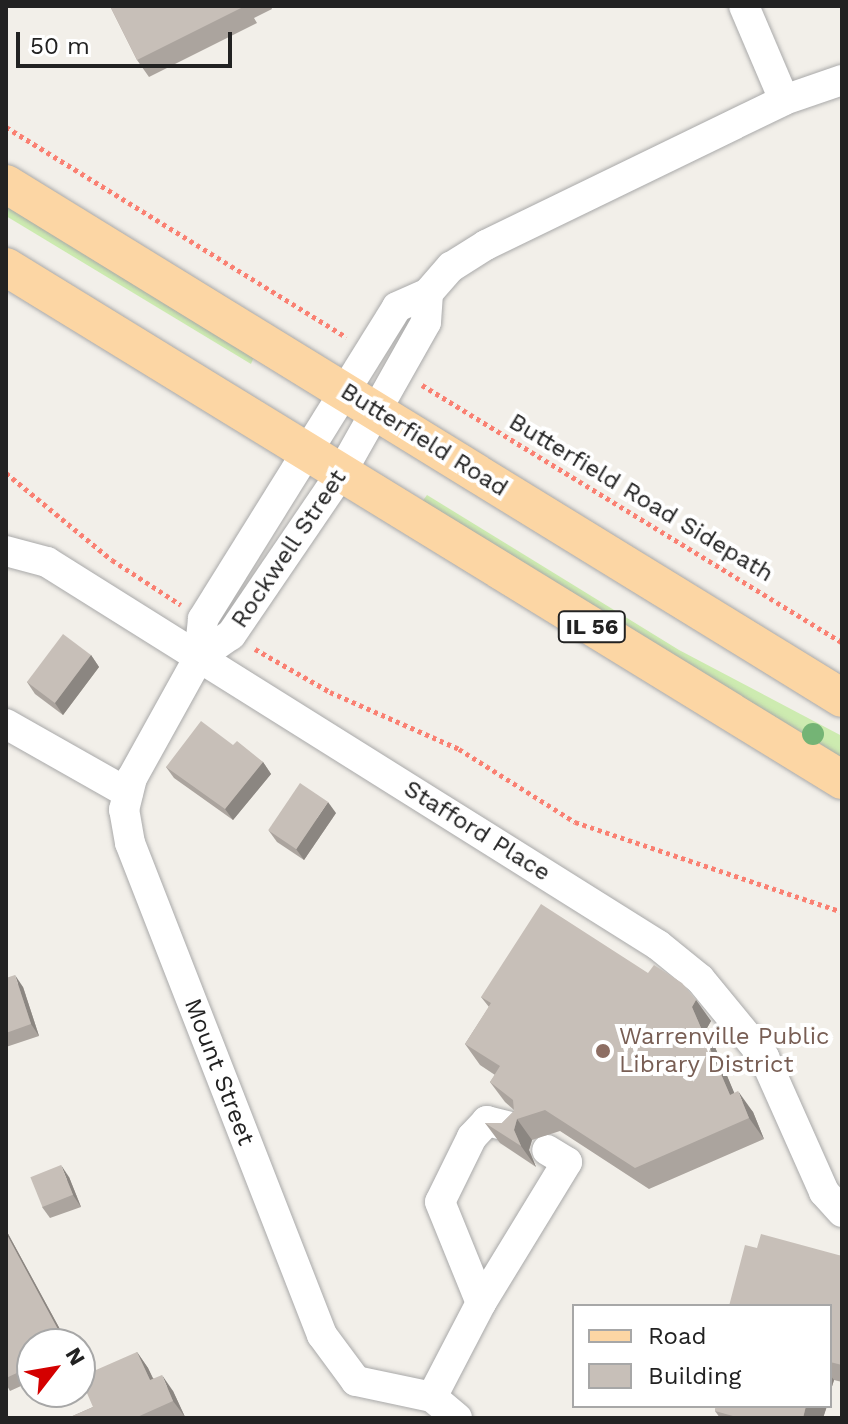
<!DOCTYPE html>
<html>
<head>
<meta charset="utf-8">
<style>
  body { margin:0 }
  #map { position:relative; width:848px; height:1424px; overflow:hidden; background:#f2efe9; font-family:"Work Sans",sans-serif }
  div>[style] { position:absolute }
  .grass>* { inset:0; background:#cdebb0 }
  .path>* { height:5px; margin-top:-2.5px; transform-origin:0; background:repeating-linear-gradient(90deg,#fa8072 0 4px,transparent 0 8px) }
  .roads { filter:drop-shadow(0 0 2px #a9a9a9) drop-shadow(0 0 2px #a9a9a9) }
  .minor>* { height:30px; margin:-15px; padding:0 15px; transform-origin:15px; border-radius:15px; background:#fff }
  .major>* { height:38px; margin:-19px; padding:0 19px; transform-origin:19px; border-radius:19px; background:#fcd6a4 }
  .trees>* { width:22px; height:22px; margin:-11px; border-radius:50%; background:#74b475 }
  .wall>* { inset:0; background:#aba49e }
  .shaded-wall>* { inset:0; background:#8b8681 }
  .building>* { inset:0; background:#c7bfb8; transform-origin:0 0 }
  .dots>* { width:22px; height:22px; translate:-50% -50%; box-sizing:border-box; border:4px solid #fff; border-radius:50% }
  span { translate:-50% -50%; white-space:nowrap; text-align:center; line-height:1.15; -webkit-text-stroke:8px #fff; paint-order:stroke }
  .shield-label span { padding:2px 6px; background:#fff; border:2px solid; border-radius:6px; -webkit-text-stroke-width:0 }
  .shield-label { font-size:22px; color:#222; font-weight:700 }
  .street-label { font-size:24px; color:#222 }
  .education-label { font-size:24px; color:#785e54 }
  .left { translate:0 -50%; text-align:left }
  .frame { position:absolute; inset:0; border:8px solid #222; pointer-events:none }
  .legend { position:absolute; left:572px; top:1304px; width:260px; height:104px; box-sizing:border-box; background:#fff; border:2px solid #a7a7a7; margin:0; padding:10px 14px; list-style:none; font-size:24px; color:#222 }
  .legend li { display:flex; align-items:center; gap:16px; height:40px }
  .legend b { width:40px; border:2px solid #a7a7a7 }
  .north { position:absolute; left:16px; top:1328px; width:80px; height:80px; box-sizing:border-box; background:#fff; border:2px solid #a7a7a7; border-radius:50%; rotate:59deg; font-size:22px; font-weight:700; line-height:32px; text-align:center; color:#222 }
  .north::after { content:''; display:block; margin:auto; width:28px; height:36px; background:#d40000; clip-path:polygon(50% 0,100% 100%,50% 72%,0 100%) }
  .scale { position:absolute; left:16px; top:32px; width:216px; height:36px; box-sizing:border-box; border:4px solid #222; border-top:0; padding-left:10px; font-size:24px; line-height:28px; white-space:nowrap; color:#222; -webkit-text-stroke:6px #fff; paint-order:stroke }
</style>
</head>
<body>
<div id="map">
  <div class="grass">
    <i style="clip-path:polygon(6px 205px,254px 357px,251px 364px,6px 216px)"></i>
    <i style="clip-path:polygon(427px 495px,679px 650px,842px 736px,842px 761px,421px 503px)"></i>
  </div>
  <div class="path">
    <i style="left:6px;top:127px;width:400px;rotate:31.7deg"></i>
    <i style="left:422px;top:385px;width:492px;rotate:31.5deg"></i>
    <i style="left:6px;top:473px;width:137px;rotate:39.4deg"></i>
    <i style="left:112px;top:560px;width:82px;rotate:33.1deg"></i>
    <i style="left:255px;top:649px;width:86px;rotate:29.8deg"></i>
    <i style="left:330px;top:692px;width:141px;rotate:23.8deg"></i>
    <i style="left:459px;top:749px;width:137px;rotate:32.2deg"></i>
    <i style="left:575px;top:822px;width:282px;rotate:18.6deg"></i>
  </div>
  <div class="roads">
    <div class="minor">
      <i style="left:744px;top:6px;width:102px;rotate:66.9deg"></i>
      <i style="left:6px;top:551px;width:42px;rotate:15deg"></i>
      <i style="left:47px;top:562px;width:721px;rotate:32.08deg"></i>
      <i style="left:658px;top:945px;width:54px;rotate:39deg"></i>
      <i style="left:700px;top:979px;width:101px;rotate:50.6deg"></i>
      <i style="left:764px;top:1057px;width:148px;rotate:66deg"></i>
      <i style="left:824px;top:1192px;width:27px;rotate:48deg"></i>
      <i style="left:199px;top:657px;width:39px;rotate:-35deg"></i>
      <i style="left:231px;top:635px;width:196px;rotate:-55.8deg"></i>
      <i style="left:341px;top:473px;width:173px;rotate:-60.6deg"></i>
      <i style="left:426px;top:322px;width:29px;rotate:-86deg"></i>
      <i style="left:6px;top:724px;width:140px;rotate:29.5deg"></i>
      <i style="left:511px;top:1127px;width:25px;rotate:-166deg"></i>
      <i style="left:487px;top:1121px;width:22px;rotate:133deg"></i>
      <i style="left:472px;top:1137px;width:72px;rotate:116.2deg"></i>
      <i style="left:440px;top:1202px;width:109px;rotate:67.9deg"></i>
      <i style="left:481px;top:1303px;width:165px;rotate:-58.6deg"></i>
      <i style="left:567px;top:1162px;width:23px;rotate:-149deg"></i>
      <i style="left:432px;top:1397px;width:106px;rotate:-62.5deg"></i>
      <i style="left:457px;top:1418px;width:33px;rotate:-140deg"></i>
      <i style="left:432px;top:1397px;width:78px;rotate:-168.1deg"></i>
      <i style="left:356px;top:1381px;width:57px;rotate:-126.5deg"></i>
      <i style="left:322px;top:1335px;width:528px;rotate:-111.32deg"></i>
      <i style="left:130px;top:843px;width:34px;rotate:-100deg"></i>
      <i style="left:124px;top:810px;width:33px;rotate:-76deg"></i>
      <i style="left:132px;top:778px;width:138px;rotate:-61deg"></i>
      <i style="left:199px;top:657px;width:38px;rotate:-84deg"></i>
      <i style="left:203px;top:619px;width:367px;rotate:-58.1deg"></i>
      <i style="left:397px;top:307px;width:34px;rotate:-24deg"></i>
      <i style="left:428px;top:293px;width:35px;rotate:-49deg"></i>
      <i style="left:451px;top:267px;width:41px;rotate:-32.2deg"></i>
      <i style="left:486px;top:245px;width:331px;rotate:-25.9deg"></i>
      <i style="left:784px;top:100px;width:61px;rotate:-19deg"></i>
    </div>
    <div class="major">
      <i style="left:6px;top:184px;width:981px;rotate:31.58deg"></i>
      <i style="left:6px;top:267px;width:981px;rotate:31.53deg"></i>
    </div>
  </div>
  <div class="trees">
    <i style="left:813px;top:734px"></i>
  </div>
  <div class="wall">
    <i style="clip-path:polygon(110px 6px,271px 6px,272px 9px,254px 18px,257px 23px,149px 77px,137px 60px)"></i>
    <i style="clip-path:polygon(91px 655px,99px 667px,63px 715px,35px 694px,27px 682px)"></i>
    <i style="clip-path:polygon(233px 745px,263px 762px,271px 774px,233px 820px,174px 778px,166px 767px)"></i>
    <i style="clip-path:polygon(336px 813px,304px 860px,277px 842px,269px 831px)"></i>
    <i style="clip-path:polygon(648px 973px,696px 1000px,711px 1021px,707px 1028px,734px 1093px,753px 1112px,764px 1139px,649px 1189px,560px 1131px,532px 1140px,529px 1150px,536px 1167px,500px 1143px,485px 1123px,502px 1123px,514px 1111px,514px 1110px,505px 1102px,490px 1082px,495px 1075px,480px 1065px,465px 1044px,489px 1007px,481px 997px)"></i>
    <i style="clip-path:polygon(6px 978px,23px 987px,39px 1036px,6px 1047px)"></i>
    <i style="clip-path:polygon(69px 1177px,81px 1207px,50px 1218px,42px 1207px)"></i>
    <i style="clip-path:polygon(6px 1230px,68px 1344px,32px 1344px,32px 1381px,10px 1391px,6px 1384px)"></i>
    <i style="clip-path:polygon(757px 1248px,842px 1256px,842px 1382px,834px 1380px,830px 1393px,830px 1306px)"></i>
    <i style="clip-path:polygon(137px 1352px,148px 1368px,153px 1378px,173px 1391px,185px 1417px,68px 1418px,93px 1407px)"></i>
    <i style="clip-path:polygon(716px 1406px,827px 1406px,823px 1418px,720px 1418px,715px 1411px)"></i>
  </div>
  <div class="shaded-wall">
    <i style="clip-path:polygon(91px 655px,99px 667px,63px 715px,55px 703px)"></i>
    <i style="clip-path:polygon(263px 762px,271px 774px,233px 820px,225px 809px)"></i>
    <i style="clip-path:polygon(328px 802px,336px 813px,304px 860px,296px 849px)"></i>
    <i style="clip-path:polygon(15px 975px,23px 987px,39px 1036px,31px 1024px)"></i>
    <i style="clip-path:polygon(696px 1000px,711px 1021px,707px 1028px,744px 1116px,730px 1095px,692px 1007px)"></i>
    <i style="clip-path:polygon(738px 1091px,753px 1112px,764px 1139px,749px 1118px)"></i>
    <i style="clip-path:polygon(517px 1119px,532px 1140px,529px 1150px,536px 1167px,521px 1146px,514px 1130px)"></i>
    <i style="clip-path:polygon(61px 1165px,69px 1177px,81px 1207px,73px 1195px)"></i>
    <i style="clip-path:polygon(6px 1230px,68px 1344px,61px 1335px,6px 1233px)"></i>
    <i style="clip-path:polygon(137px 1352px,148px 1368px,161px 1396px,150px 1380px)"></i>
    <i style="clip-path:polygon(162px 1375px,173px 1391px,185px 1417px,173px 1401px)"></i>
    <i style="clip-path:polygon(830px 1375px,834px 1380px,830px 1393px)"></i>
    <i style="clip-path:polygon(806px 1406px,827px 1406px,823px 1418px,803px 1418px)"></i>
  </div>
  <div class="building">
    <i style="clip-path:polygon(110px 6px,245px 6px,137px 60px)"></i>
    <i style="left:63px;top:634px;width:35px;height:60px;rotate:37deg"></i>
    <i style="clip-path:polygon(201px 721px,233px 745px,237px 741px,263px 762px,225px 809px,166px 767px)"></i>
    <i style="left:300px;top:783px;width:34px;height:57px;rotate:34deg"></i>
    <i style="clip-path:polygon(541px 904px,648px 973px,654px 965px,682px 983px,696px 1000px,692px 1007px,730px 1095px,738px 1091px,749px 1118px,635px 1168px,545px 1110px,517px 1119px,514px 1130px,521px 1146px,485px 1123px,502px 1123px,514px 1111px,513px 1100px,490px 1082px,500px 1066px,465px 1044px,491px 1003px,481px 997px)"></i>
    <i style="clip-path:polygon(15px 975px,31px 1024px,6px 1033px,6px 978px)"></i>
    <i style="left:61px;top:1165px;width:32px;height:33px;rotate:68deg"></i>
    <i style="clip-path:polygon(6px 1233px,61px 1335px,39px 1344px,32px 1344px,32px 1366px,6px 1378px)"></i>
    <i style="clip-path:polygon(761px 1234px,842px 1256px,842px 1365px,830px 1362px,830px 1306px,729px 1306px,745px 1245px,757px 1248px)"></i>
    <i style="clip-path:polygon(137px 1352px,150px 1380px,162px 1375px,173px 1401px,135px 1418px,68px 1418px,93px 1407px,80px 1377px)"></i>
    <i style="clip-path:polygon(716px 1406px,806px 1406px,803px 1418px,740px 1418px,715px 1411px)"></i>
  </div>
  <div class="dots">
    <i style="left:603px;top:1051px;background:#8d6e63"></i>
  </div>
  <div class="shield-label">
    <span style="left:592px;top:627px">IL 56</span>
  </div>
  <div class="street-label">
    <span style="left:424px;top:440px;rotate:32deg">Butterfield Road</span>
    <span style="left:641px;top:498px;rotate:31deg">Butterfield Road Sidepath</span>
    <span style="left:289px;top:549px;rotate:-56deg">Rockwell Street</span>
    <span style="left:477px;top:831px;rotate:32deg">Stafford Place</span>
    <span style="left:219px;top:1072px;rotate:69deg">Mount Street</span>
  </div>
  <div class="education-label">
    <span class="left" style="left:619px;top:1051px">Warrenville Public<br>Library District</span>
  </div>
  <div class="frame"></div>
  <ul class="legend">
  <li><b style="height:10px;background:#fcd6a4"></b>Road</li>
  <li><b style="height:22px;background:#c7bfb8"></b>Building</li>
  </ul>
  <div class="north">N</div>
  <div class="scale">50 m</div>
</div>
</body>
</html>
